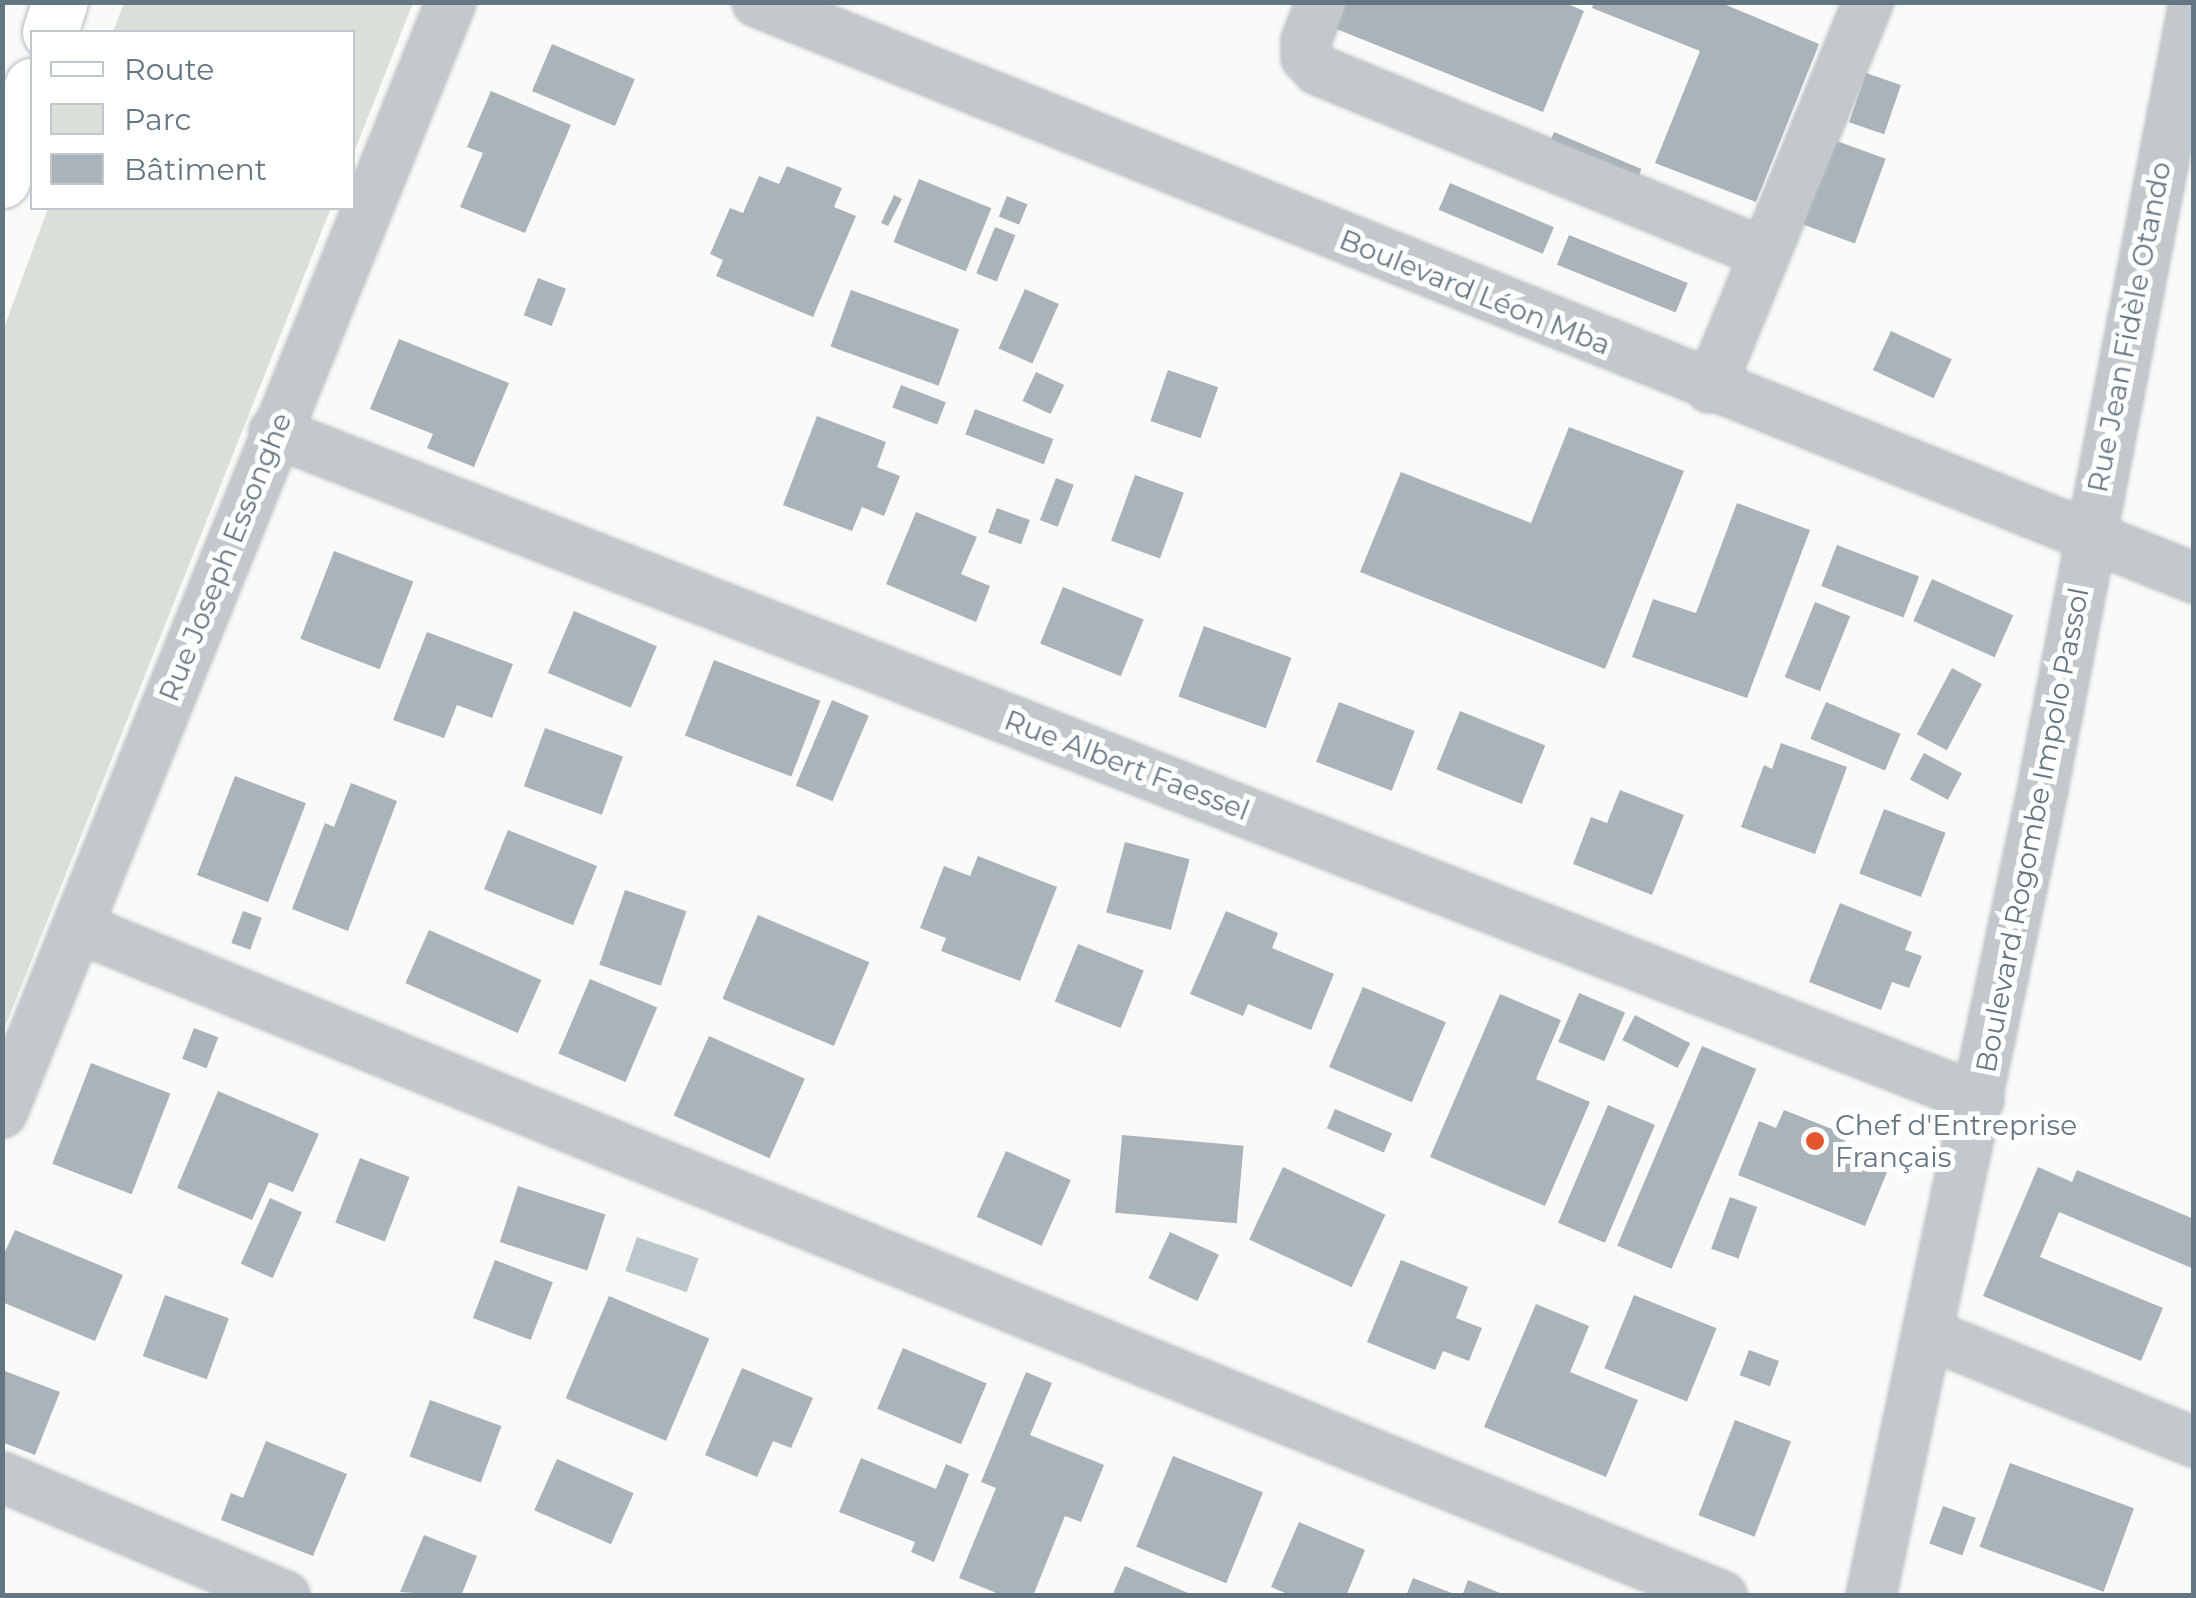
<!DOCTYPE html>
<html>
<head>
<meta charset="utf-8">
<style>
  body { margin:0 }
  #map { position:relative; width:2196px; height:1598px; overflow:hidden; background:#fafaf8; font-family:Montserrat,sans-serif }
  div>[style] { position:absolute }
  .green>* { inset:0; background:#dadfd7 }
  .water>* { inset:0; background:#bbc7cb; transform-origin:0 0 }
  .building>* { inset:0; background:#aab3b9; transform-origin:0 0 }
  .roads { filter:drop-shadow(0 0 2px #b5babe) drop-shadow(0 0 2px #b5babe) }
  .minor>* { height:48px; margin:-24px; padding:0 24px; transform-origin:24px; border-radius:24px; background:#c3c8cc }
  .major>* { height:55px; margin:-27.5px; padding:0 27.5px; transform-origin:27.5px; border-radius:27.5px; background:#fff }
  .dots>* { width:28px; height:28px; translate:-50% -50%; box-sizing:border-box; border:5px solid #fff; border-radius:50% }
  span { translate:-50% -50%; white-space:nowrap; text-align:center; line-height:1.15; -webkit-text-stroke:10px #fff; paint-order:stroke }
  .street-label { font-size:28px; color:#657683 }
  .poi-label { font-size:28px; color:#657683 }
  .left { translate:0 -50%; text-align:left }
  .frame { position:absolute; inset:0; border:5px solid #657683; pointer-events:none }
  .legend { position:absolute; left:30px; top:30px; width:325px; height:180px; box-sizing:border-box; background:#fff; border:2px solid #c1c8cd; margin:0; padding:12px 18px; list-style:none; font-size:30px; color:#657683 }
  .legend li { display:flex; align-items:center; gap:20px; height:50px }
  .legend b { width:50px; border:2px solid #c1c8cd }
</style>
</head>
<body>
<div id="map">
  <div class="green">
    <i style="clip-path:polygon(124px 3px,124px 2px,413px 3px,353px 155px,352px 32px,113px 32px)"></i>
    <i style="clip-path:polygon(48px 208px,331px 208px,3px 1032px,3px 331px)"></i>
  </div>
  <div class="water">
    <i style="left:637px;top:1237px;width:65px;height:36px;rotate:19deg"></i>
  </div>
  <div class="building">
    <i style="clip-path:polygon(1344px 2px,1563px 2px,1584px 11px,1543px 112px,1334px 28px)"></i>
    <i style="clip-path:polygon(1594px 2px,1719px 2px,1819px 44px,1756px 202px,1655px 163px,1700px 51px,1592px 8px)"></i>
    <i style="left:552px;top:44px;width:90px;height:51px;rotate:23deg"></i>
    <i style="left:1866px;top:73px;width:37px;height:52px;rotate:19deg"></i>
    <i style="clip-path:polygon(491px 91px,571px 125px,525px 233px,460px 207px,483px 153px,467px 147px)"></i>
    <i style="left:1554px;top:132px;width:95px;height:20px;rotate:23deg"></i>
    <i style="left:1834px;top:140px;width:55px;height:90px;rotate:20deg"></i>
    <i style="clip-path:polygon(787px 166px,842px 188px,834px 207px,856px 216px,813px 317px,716px 276px,723px 260px,710px 254px,730px 208px,743px 213px,759px 176px,779px 184px)"></i>
    <i style="left:919px;top:179px;width:78px;height:68px;rotate:22deg"></i>
    <i style="left:1450px;top:183px;width:113px;height:29px;rotate:23deg"></i>
    <i style="clip-path:polygon(894px 195px,902px 199px,888px 226px,881px 223px)"></i>
    <i style="left:1007px;top:196px;width:22px;height:22px;rotate:22deg"></i>
    <i style="left:995px;top:227px;width:22px;height:50px;rotate:22deg"></i>
    <i style="left:1569px;top:235px;width:128px;height:32px;rotate:22deg"></i>
    <i style="left:538px;top:278px;width:30px;height:40px;rotate:21deg"></i>
    <i style="left:1025px;top:289px;width:37px;height:65px;rotate:24deg"></i>
    <i style="left:851px;top:290px;width:115px;height:60px;rotate:20deg"></i>
    <i style="left:1891px;top:331px;width:67px;height:43px;rotate:25deg"></i>
    <i style="clip-path:polygon(399px 339px,509px 383px,474px 467px,427px 448px,433px 434px,370px 409px)"></i>
    <i style="left:1168px;top:370px;width:53px;height:54px;rotate:19deg"></i>
    <i style="left:1036px;top:372px;width:31px;height:32px;rotate:25deg"></i>
    <i style="left:901px;top:385px;width:48px;height:24px;rotate:21deg"></i>
    <i style="left:975px;top:409px;width:84px;height:27px;rotate:21deg"></i>
    <i style="clip-path:polygon(817px 416px,886px 442px,877px 467px,900px 476px,884px 516px,862px 507px,852px 531px,783px 505px)"></i>
    <i style="clip-path:polygon(1569px 427px,1684px 471px,1605px 669px,1360px 572px,1401px 472px,1531px 523px)"></i>
    <i style="left:1135px;top:475px;width:52px;height:70px;rotate:20deg"></i>
    <i style="left:1056px;top:478px;width:19px;height:45px;rotate:21deg"></i>
    <i style="clip-path:polygon(1737px 503px,1810px 530px,1747px 698px,1632px 657px,1653px 599px,1696px 613px)"></i>
    <i style="left:997px;top:508px;width:35px;height:26px;rotate:20deg"></i>
    <i style="clip-path:polygon(916px 512px,977px 537px,961px 574px,990px 586px,976px 622px,886px 584px)"></i>
    <i style="left:1837px;top:545px;width:88px;height:44px;rotate:21deg"></i>
    <i style="left:334px;top:551px;width:85px;height:94px;rotate:21deg"></i>
    <i style="left:1932px;top:579px;width:89px;height:46px;rotate:24deg"></i>
    <i style="left:1063px;top:587px;width:87px;height:61px;rotate:22deg"></i>
    <i style="left:1815px;top:602px;width:38px;height:81px;rotate:22deg"></i>
    <i style="left:574px;top:611px;width:90px;height:67px;rotate:23deg"></i>
    <i style="left:1204px;top:626px;width:93px;height:75px;rotate:20deg"></i>
    <i style="clip-path:polygon(427px 632px,513px 664px,492px 718px,457px 705px,444px 738px,393px 720px)"></i>
    <i style="left:714px;top:660px;width:114px;height:81px;rotate:21deg"></i>
    <i style="left:1952px;top:668px;width:34px;height:75px;rotate:28deg"></i>
    <i style="left:832px;top:700px;width:40px;height:93px;rotate:23deg"></i>
    <i style="left:1339px;top:702px;width:81px;height:64px;rotate:21deg"></i>
    <i style="left:1826px;top:702px;width:81px;height:40px;rotate:23deg"></i>
    <i style="left:1460px;top:711px;width:92px;height:63px;rotate:22deg"></i>
    <i style="left:545px;top:728px;width:83px;height:62px;rotate:20deg"></i>
    <i style="clip-path:polygon(1781px 743px,1847px 767px,1815px 854px,1741px 827px,1764px 765px,1772px 769px)"></i>
    <i style="left:1924px;top:753px;width:43px;height:30px;rotate:28deg"></i>
    <i style="left:235px;top:776px;width:76px;height:106px;rotate:21deg"></i>
    <i style="clip-path:polygon(351px 783px,397px 801px,348px 931px,292px 909px,325px 823px,334px 827px)"></i>
    <i style="clip-path:polygon(1620px 790px,1684px 815px,1652px 895px,1573px 864px,1591px 817px,1607px 823px)"></i>
    <i style="left:1884px;top:809px;width:66px;height:69px;rotate:21deg"></i>
    <i style="left:508px;top:830px;width:96px;height:64px;rotate:22deg"></i>
    <i style="left:1125px;top:842px;width:67px;height:73px;rotate:15deg"></i>
    <i style="clip-path:polygon(978px 856px,1057px 887px,1020px 981px,941px 951px,946px 938px,920px 928px,944px 866px,970px 876px)"></i>
    <i style="left:625px;top:890px;width:65px;height:79px;rotate:19deg"></i>
    <i style="clip-path:polygon(1840px 903px,1912px 932px,1905px 950px,1922px 956px,1909px 988px,1892px 982px,1881px 1010px,1809px 982px)"></i>
    <i style="left:243px;top:911px;width:20px;height:34px;rotate:20deg"></i>
    <i style="clip-path:polygon(1226px 911px,1278px 933px,1272px 948px,1334px 974px,1311px 1030px,1248px 1004px,1243px 1016px,1190px 994px)"></i>
    <i style="left:758px;top:915px;width:121px;height:91px;rotate:23deg"></i>
    <i style="left:429px;top:930px;width:123px;height:58px;rotate:24deg"></i>
    <i style="left:1078px;top:944px;width:71px;height:62px;rotate:22deg"></i>
    <i style="left:590px;top:979px;width:73px;height:81px;rotate:23deg"></i>
    <i style="left:1363px;top:987px;width:90px;height:87px;rotate:23deg"></i>
    <i style="left:1579px;top:993px;width:50px;height:53px;rotate:23deg"></i>
    <i style="clip-path:polygon(1500px 994px,1561px 1020px,1536px 1079px,1590px 1102px,1545px 1206px,1430px 1157px)"></i>
    <i style="left:1635px;top:1015px;width:62px;height:28px;rotate:27deg"></i>
    <i style="left:194px;top:1028px;width:26px;height:33px;rotate:21deg"></i>
    <i style="left:709px;top:1036px;width:105px;height:87px;rotate:24deg"></i>
    <i style="left:1702px;top:1046px;width:59px;height:217px;rotate:23deg"></i>
    <i style="left:91px;top:1063px;width:85px;height:108px;rotate:21deg"></i>
    <i style="clip-path:polygon(218px 1091px,319px 1134px,293px 1192px,269px 1182px,252px 1220px,177px 1188px)"></i>
    <i style="left:1608px;top:1105px;width:51px;height:128px;rotate:23deg"></i>
    <i style="left:1335px;top:1109px;width:62px;height:21px;rotate:23deg"></i>
    <i style="clip-path:polygon(1784px 1110px,1847px 1135px,1840px 1153px,1887px 1172px,1865px 1226px,1738px 1175px,1759px 1121px,1776px 1128px)"></i>
    <i style="left:1122px;top:1135px;width:122px;height:78px;rotate:5deg"></i>
    <i style="left:1006px;top:1151px;width:71px;height:72px;rotate:24deg"></i>
    <i style="left:360px;top:1158px;width:53px;height:69px;rotate:21deg"></i>
    <i style="left:1283px;top:1167px;width:113px;height:80px;rotate:25deg"></i>
    <i style="clip-path:polygon(2038px 1167px,2072px 1182px,2077px 1170px,2194px 1219px,2194px 1269px,2059px 1212px,2040px 1257px,2163px 1308px,2141px 1361px,1983px 1296px)"></i>
    <i style="left:518px;top:1186px;width:92px;height:59px;rotate:18deg"></i>
    <i style="left:1730px;top:1197px;width:29px;height:55px;rotate:20deg"></i>
    <i style="left:270px;top:1198px;width:35px;height:72px;rotate:24deg"></i>
    <i style="clip-path:polygon(15px 1230px,123px 1275px,95px 1341px,2px 1302px,2px 1258px)"></i>
    <i style="left:1170px;top:1232px;width:54px;height:51px;rotate:25deg"></i>
    <i style="left:495px;top:1260px;width:62px;height:62px;rotate:21deg"></i>
    <i style="clip-path:polygon(1401px 1260px,1468px 1287px,1456px 1318px,1482px 1328px,1469px 1361px,1443px 1351px,1435px 1370px,1367px 1342px)"></i>
    <i style="left:165px;top:1295px;width:68px;height:65px;rotate:20deg"></i>
    <i style="left:1634px;top:1295px;width:89px;height:79px;rotate:22deg"></i>
    <i style="left:609px;top:1296px;width:109px;height:111px;rotate:23deg"></i>
    <i style="clip-path:polygon(1536px 1304px,1589px 1326px,1570px 1372px,1638px 1400px,1606px 1477px,1484px 1427px)"></i>
    <i style="left:903px;top:1348px;width:91px;height:66px;rotate:23deg"></i>
    <i style="left:1749px;top:1350px;width:32px;height:27px;rotate:20deg"></i>
    <i style="clip-path:polygon(742px 1368px,813px 1398px,791px 1448px,773px 1441px,757px 1477px,705px 1455px)"></i>
    <i style="clip-path:polygon(2px 1370px,60px 1392px,35px 1455px,2px 1442px)"></i>
    <i style="clip-path:polygon(1026px 1372px,1052px 1383px,1030px 1435px,1104px 1465px,1081px 1522px,1065px 1516px,1033px 1596px,1004px 1596px,959px 1578px,996px 1488px,981px 1482px)"></i>
    <i style="left:430px;top:1400px;width:76px;height:60px;rotate:20deg"></i>
    <i style="left:1735px;top:1420px;width:60px;height:102px;rotate:21deg"></i>
    <i style="clip-path:polygon(266px 1441px,347px 1474px,313px 1556px,221px 1520px,231px 1493px,243px 1498px)"></i>
    <i style="left:1173px;top:1456px;width:97px;height:98px;rotate:22deg"></i>
    <i style="clip-path:polygon(861px 1458px,936px 1489px,946px 1464px,969px 1474px,934px 1562px,911px 1552px,915px 1542px,839px 1512px)"></i>
    <i style="left:557px;top:1459px;width:84px;height:56px;rotate:24deg"></i>
    <i style="left:2010px;top:1463px;width:132px;height:89px;rotate:20deg"></i>
    <i style="left:1943px;top:1506px;width:35px;height:40px;rotate:20deg"></i>
    <i style="clip-path:polygon(1299px 1522px,1365px 1550px,1346px 1596px,1292px 1596px,1271px 1587px)"></i>
    <i style="clip-path:polygon(424px 1535px,477px 1556px,461px 1596px,400px 1592px)"></i>
    <i style="clip-path:polygon(1125px 1566px,1195px 1596px,1112px 1596px)"></i>
    <i style="clip-path:polygon(1413px 1578px,1457px 1595px,1457px 1596px,1406px 1596px)"></i>
    <i style="clip-path:polygon(1468px 1580px,1505px 1595px,1505px 1596px,1462px 1596px)"></i>
  </div>
  <div class="roads">
    <div class="minor">
      <i style="left:757px;top:2px;width:1548px;rotate:21.84deg"></i>
      <i style="left:1321px;top:2px;width:42px;rotate:111deg"></i>
      <i style="left:1306px;top:41px;width:16px;rotate:90deg"></i>
      <i style="left:1306px;top:57px;width:18px;rotate:47deg"></i>
      <i style="left:1318px;top:70px;width:483px;rotate:22.3deg"></i>
      <i style="left:1710px;top:388px;width:417px;rotate:-67.7deg"></i>
      <i style="left:274px;top:432px;width:1831px;rotate:21.37deg"></i>
      <i style="left:79px;top:928px;width:1774px;rotate:22.13deg"></i>
      <i style="left:2px;top:1113px;width:1198px;rotate:-67.99deg"></i>
      <i style="left:1929px;top:1334px;width:286px;rotate:22.2deg"></i>
      <i style="left:2px;top:1477px;width:307px;rotate:22.8deg"></i>
      <i style="left:1871px;top:1596px;width:821px;rotate:-77.98deg"></i>
      <i style="left:2042px;top:793px;width:804px;rotate:-79.11deg"></i>
    </div>
    <div class="major">
      <i style="left:50px;top:32px;width:32px;rotate:-72deg"></i>
      <i style="left:2px;top:180px;width:99px;rotate:-72.3deg"></i>
    </div>
  </div>
  <div class="dots">
    <i style="left:1815px;top:1141px;background:#e4572e"></i>
  </div>
  <div class="street-label">
    <span style="left:1475px;top:292px;rotate:22deg">Boulevard Léon Mba</span>
    <span style="left:2129px;top:327px;rotate:-79deg">Rue Jean Fidèle Otando</span>
    <span style="left:225px;top:557px;rotate:-68deg">Rue Joseph Essonghe</span>
    <span style="left:1127px;top:765px;rotate:21deg">Rue Albert Faessel</span>
    <span style="left:2032px;top:830px;rotate:-79deg">Boulevard Rogombe Impolo Passol</span>
  </div>
  <div class="poi-label">
    <span class="left" style="left:1835px;top:1141px">Chef d'Entreprise<br>Français</span>
  </div>
  <div class="frame"></div>
  <ul class="legend">
  <li><b style="height:12px;background:#fff"></b>Route</li>
  <li><b style="height:28px;background:#dadfd7"></b>Parc</li>
  <li><b style="height:28px;background:#aab3b9"></b>Bâtiment</li>
  </ul>
</div>
</body>
</html>
